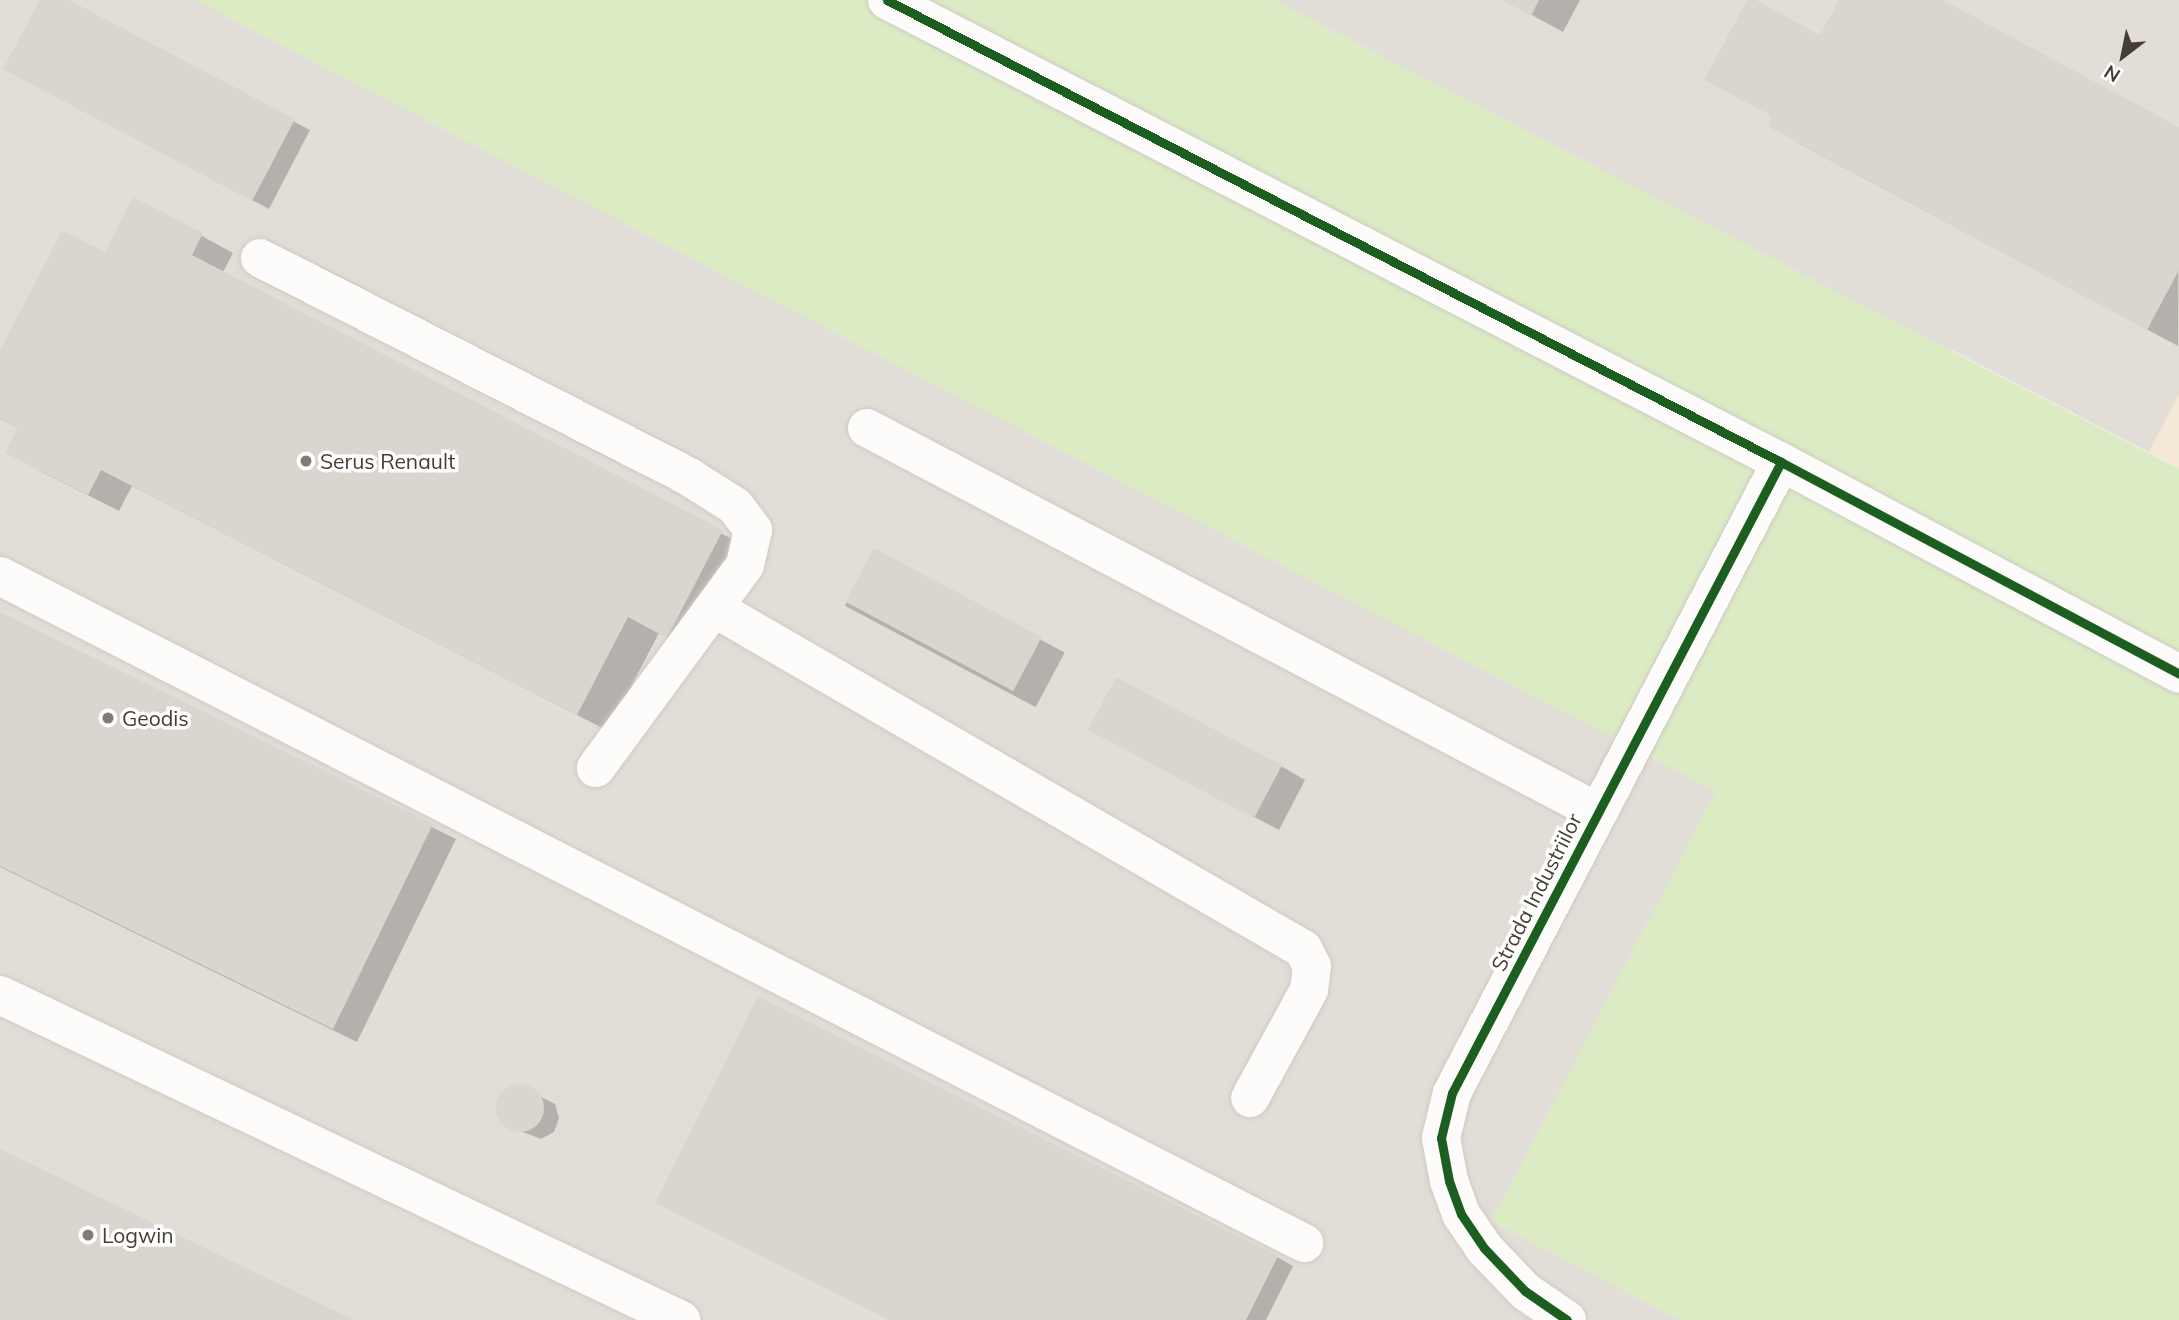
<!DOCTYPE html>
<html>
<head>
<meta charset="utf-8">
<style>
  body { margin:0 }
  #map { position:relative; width:2179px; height:1320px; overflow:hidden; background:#f0ede6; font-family:Mulish,sans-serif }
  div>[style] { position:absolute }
  .commercial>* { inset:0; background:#f4e9d7 }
  .industrial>* { inset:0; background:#e2ded7 }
  .green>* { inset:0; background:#dbecc4 }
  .shadow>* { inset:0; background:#0003; transform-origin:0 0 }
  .building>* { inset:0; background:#d9d6cf; transform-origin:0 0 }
  .round { border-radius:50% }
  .roads { filter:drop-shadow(0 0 2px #cecbc4) drop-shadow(0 0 2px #cecbc4) }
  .minor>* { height:38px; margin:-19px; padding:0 19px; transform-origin:19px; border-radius:19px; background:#fdfcfb }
  .cycleway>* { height:9px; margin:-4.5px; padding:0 4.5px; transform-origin:4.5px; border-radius:4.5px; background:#1b5e20 }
  .dots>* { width:19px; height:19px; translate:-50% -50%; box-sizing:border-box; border:4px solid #fff; border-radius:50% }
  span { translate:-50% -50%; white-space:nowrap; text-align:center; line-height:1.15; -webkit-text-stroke:7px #fff; paint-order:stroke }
  .poi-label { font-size:21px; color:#453e33 }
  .left { translate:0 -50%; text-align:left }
  .street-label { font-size:21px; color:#453e33 }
  .north { position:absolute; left:2088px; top:21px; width:70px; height:70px; -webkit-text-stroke:5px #fff; paint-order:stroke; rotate:212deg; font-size:19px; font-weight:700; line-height:28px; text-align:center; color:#453e33 }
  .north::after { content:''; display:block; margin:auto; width:24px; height:32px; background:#453e33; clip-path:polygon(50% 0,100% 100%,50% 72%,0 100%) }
</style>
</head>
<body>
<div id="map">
  <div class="commercial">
    <i style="clip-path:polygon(2179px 394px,2179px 469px,2149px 452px)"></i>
  </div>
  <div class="industrial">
    <i style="clip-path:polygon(0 0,2179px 0,2179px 394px,2149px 452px,1950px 349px,1492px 1221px,1680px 1320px,0 1320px)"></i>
  </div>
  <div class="green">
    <i style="clip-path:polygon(195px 0,1274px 0,2179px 469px,2179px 1320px,1680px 1320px,1492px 1221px,1716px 791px)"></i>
  </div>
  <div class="shadow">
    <i style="clip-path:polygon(42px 0,65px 0,310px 130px,269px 209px,21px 78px)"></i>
    <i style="clip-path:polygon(1504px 0,1580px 0,1563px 32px)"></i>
    <i style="clip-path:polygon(1749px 0,1821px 37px,1841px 0,1939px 0,2179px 129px,2178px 346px,1800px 144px,1774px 116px)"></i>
    <i style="clip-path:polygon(134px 199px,233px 253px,223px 272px,753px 550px,699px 654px,659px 633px,608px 731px,132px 486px,119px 511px,38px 470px,20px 429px,0 419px,0 355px,106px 255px)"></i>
    <i style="left:874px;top:551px;width:216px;height:62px;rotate:28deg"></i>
    <i style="clip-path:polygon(0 614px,456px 839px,357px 1042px,0 867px)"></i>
    <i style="clip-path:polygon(1114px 743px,1281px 766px,1305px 780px,1279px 830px)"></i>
    <i style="clip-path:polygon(518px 1085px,555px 1104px,559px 1118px,554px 1132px,541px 1139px,510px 1127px,498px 1110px,505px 1091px)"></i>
    <i style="clip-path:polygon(1277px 1257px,1293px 1266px,1266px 1320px,890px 1320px)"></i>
  </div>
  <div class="building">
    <i style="clip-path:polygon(40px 0,69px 0,295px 119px,252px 201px,3px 69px)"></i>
    <i style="clip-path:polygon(1502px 0,1539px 0,1531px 16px)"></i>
    <i style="clip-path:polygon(1747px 0,1756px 0,1820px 35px,1839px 0,1943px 0,2179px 127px,2179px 270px,2147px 330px,1767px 126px,1772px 116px,1704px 80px)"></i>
    <i style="clip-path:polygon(133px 197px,203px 233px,192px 255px,723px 530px,667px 638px,628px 617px,577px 715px,101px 470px,88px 495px,5px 453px,18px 428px,0 419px,0 351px,62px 230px,105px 252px)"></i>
    <i style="left:874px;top:548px;width:190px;height:61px;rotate:28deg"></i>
    <i style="clip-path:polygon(0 612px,433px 824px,333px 1029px,0 866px)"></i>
    <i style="left:1116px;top:677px;width:188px;height:60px;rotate:28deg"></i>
    <i style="clip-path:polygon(758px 996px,1278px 1256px,1246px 1320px,889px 1320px,655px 1203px)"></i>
    <i class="round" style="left:496px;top:1084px;width:48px;height:48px"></i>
    <i style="clip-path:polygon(0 1149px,354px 1320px,0 1320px)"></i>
  </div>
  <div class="roads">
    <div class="minor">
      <i style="left:887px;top:0;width:1006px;rotate:27.33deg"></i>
      <i style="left:1781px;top:462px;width:451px;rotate:28deg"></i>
      <i style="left:260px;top:258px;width:482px;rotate:27deg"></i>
      <i style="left:689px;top:477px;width:54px;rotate:32.2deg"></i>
      <i style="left:735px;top:506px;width:30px;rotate:53deg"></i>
      <i style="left:753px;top:530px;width:36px;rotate:103deg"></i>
      <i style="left:745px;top:565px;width:252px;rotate:126.3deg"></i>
      <i style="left:867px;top:428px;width:823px;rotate:27.72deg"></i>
      <i style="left:0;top:576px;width:1465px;rotate:27.09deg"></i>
      <i style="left:714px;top:608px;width:681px;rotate:30.07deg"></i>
      <i style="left:1303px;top:949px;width:19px;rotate:62deg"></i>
      <i style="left:1312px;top:966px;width:24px;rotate:97deg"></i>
      <i style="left:1309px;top:990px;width:123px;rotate:118.6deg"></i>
      <i style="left:0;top:995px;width:755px;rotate:25.51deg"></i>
      <i style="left:1567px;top:1320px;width:51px;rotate:-145.4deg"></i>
      <i style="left:1525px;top:1291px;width:59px;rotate:-133.6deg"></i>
      <i style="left:1484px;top:1248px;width:41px;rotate:-124.1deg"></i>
      <i style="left:1461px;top:1214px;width:35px;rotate:-110deg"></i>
      <i style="left:1449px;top:1181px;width:44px;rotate:-100.5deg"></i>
      <i style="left:1441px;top:1138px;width:46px;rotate:-76.3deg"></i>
      <i style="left:1452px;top:1093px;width:712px;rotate:-62.46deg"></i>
    </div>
  </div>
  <div class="cycleway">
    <i style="left:887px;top:0;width:1006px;rotate:27.33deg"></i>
    <i style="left:1781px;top:462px;width:451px;rotate:28deg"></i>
    <i style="left:1567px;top:1320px;width:51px;rotate:-145.4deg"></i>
    <i style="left:1525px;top:1291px;width:59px;rotate:-133.6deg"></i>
    <i style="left:1484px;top:1248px;width:41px;rotate:-124.1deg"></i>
    <i style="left:1461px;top:1214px;width:35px;rotate:-110deg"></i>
    <i style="left:1449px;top:1181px;width:44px;rotate:-100.5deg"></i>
    <i style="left:1441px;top:1138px;width:46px;rotate:-76.3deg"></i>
    <i style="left:1452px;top:1093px;width:712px;rotate:-62.46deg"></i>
  </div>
  <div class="dots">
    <i style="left:306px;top:461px;background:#817b72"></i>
    <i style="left:108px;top:718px;background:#817b72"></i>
    <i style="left:88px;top:1235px;background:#817b72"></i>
  </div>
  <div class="poi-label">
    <span class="left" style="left:320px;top:461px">Serus Renault</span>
    <span class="left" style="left:122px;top:718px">Geodis</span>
    <span class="left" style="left:102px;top:1235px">Logwin</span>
  </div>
  <div class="street-label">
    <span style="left:1536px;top:892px;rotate:-63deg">Strada Industriilor</span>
  </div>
  <div class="north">N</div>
</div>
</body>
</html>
